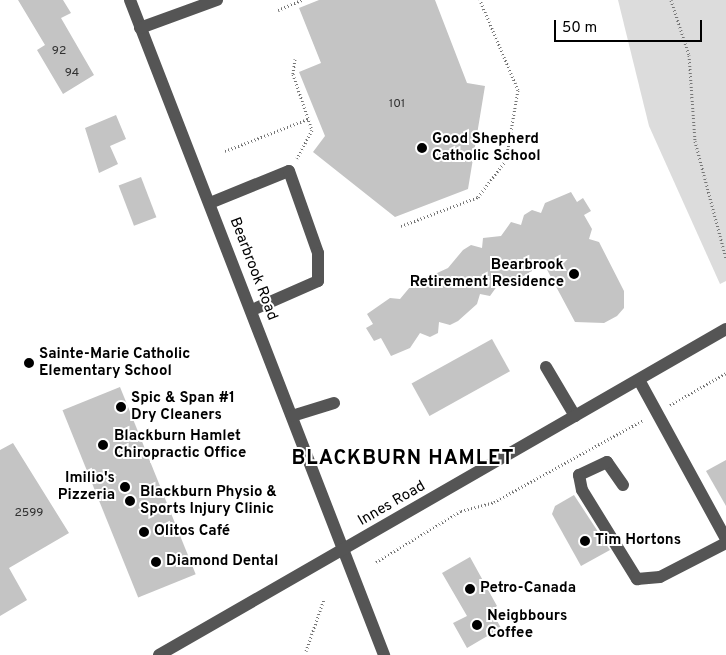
<!DOCTYPE html>
<html>
<head>
<meta charset="utf-8">
<style>
  body { margin:0 }
  #map { position:relative; width:726px; height:655px; overflow:hidden; background:#fff; font-family:Overpass,sans-serif }
  div>[style] { position:absolute }
  .green>* { inset:0; background:#dcdcdc }
  .building>* { inset:0; background:#c4c4c4; transform-origin:0 0 }
  .path>* { height:3px; margin-top:-1.5px; transform-origin:0; background:repeating-linear-gradient(90deg,#777 0 1px,transparent 0 3.5px) }
  .minor>* { height:12px; margin:-6px; padding:0 6px; transform-origin:6px; border-radius:6px; background:#555 }
  .dots>* { width:14px; height:14px; translate:-50% -50%; box-sizing:border-box; border:2px solid #fff; border-radius:50% }
  span { translate:-50% -50%; white-space:nowrap; text-align:center; line-height:1.15; -webkit-text-stroke:4px #fff; paint-order:stroke }
  .number-label { font-size:12px; color:#313131 }
  .number-label span { -webkit-text-stroke-width:0 }
  .poi-label { font-size:15px; color:#000; font-weight:700 }
  .left { translate:0 -50%; text-align:left }
  .right { translate:-100% -50%; text-align:right }
  .street-label { font-size:15px; color:#000 }
  .district-label { font-size:20px; color:#000; font-weight:700; letter-spacing:1px }
  .scale { position:absolute; left:554px; top:20px; width:148px; height:22px; box-sizing:border-box; border:2px solid #000; border-top:0; padding-left:6px; font-size:15px; line-height:18px; white-space:nowrap; color:#000; -webkit-text-stroke:4px #fff; paint-order:stroke }
</style>
</head>
<body>
<div id="map">
  <div class="green">
    <i style="clip-path:polygon(618px 0,726px 0,726px 281px,720px 284px,649px 126px)"></i>
  </div>
  <div class="building">
    <i style="clip-path:polygon(18px 0,63px 0,71px 13px,61px 18px,94px 75px,63px 94px,37px 50px,45px 45px)"></i>
    <i style="clip-path:polygon(319px 0,435px 0,467px 83px,485px 86px,468px 189px,395px 217px,313px 152px,325px 136px,299px 72px,321px 63px,299px 8px)"></i>
    <i style="clip-path:polygon(116px 115px,126px 139px,110px 146px,118px 164px,99px 173px,85px 128px)"></i>
    <i style="left:141px;top:177px;width:43px;height:24px;rotate:69deg"></i>
    <i style="clip-path:polygon(571px 192px,577px 202px,583px 198px,591px 211px,584px 215px,592px 229px,589px 239px,599px 242px,624px 291px,624px 308px,617px 316px,604px 323px,575px 322px,544px 264px,510px 284px,500px 282px,490px 296px,480px 294px,477px 304px,458px 321px,450px 325px,439px 322px,438px 333px,430px 337px,420px 333px,410px 348px,391px 356px,381px 338px,374px 341px,366px 328px,373px 324px,367px 314px,390px 298px,400px 299px,410px 287px,420px 288px,424px 279px,448px 268px,463px 250px,471px 245px,482px 248px,483px 238px,501px 236px,511px 222px,521px 225px,524px 215px,532px 210px,541px 213px,545px 203px)"></i>
    <i style="left:492px;top:339px;width:37px;height:92px;rotate:61deg"></i>
    <i style="left:120px;top:387px;width:202px;height:62px;rotate:68deg"></i>
    <i style="clip-path:polygon(13px 443px,69px 533px,9px 568px,27px 600px,0 616px,0 450px)"></i>
    <i style="clip-path:polygon(726px 460px,726px 506px,706px 471px)"></i>
    <i style="clip-path:polygon(574px 495px,610px 550px,581px 566px,552px 514px,555px 506px)"></i>
    <i style="clip-path:polygon(470px 557px,497px 606px,491px 610px,501px 628px,467px 648px,453px 623px,467px 616px,442px 573px)"></i>
  </div>
  <div class="path">
    <i style="left:671px;top:0;width:58px;rotate:71.9deg"></i>
    <i style="left:689px;top:55px;width:86px;rotate:86deg"></i>
    <i style="left:695px;top:141px;width:121px;rotate:75.2deg"></i>
    <i style="left:278px;top:10px;width:26px;rotate:-23deg"></i>
    <i style="left:295px;top:59px;width:15px;rotate:98deg"></i>
    <i style="left:293px;top:74px;width:59px;rotate:71.3deg"></i>
    <i style="left:312px;top:130px;width:32px;rotate:118deg"></i>
    <i style="left:225px;top:151px;width:89px;rotate:-21.1deg"></i>
    <i style="left:401px;top:226px;width:82px;rotate:-20.6deg"></i>
    <i style="left:478px;top:197px;width:46px;rotate:-52.9deg"></i>
    <i style="left:506px;top:160px;width:71px;rotate:-80.3deg"></i>
    <i style="left:518px;top:90px;width:98px;rotate:-112.9deg"></i>
    <i style="left:670px;top:405px;width:64px;rotate:-29.7deg"></i>
    <i style="left:376px;top:562px;width:99px;rotate:-31deg"></i>
    <i style="left:461px;top:511px;width:34px;rotate:-15deg"></i>
    <i style="left:494px;top:502px;width:170px;rotate:-28.8deg"></i>
    <i style="left:306px;top:651px;width:55px;rotate:-70.9deg"></i>
  </div>
  <div class="minor">
    <i style="left:130px;top:0;width:703px;rotate:68.8deg"></i>
    <i style="left:140px;top:28px;width:82px;rotate:-20deg"></i>
    <i style="left:210px;top:203px;width:85px;rotate:-22.1deg"></i>
    <i style="left:289px;top:171px;width:87px;rotate:70.5deg"></i>
    <i style="left:318px;top:253px;width:28px;rotate:90deg"></i>
    <i style="left:318px;top:281px;width:72px;rotate:156.3deg"></i>
    <i style="left:546px;top:367px;width:57px;rotate:59.4deg"></i>
    <i style="left:639px;top:380px;width:181px;rotate:61.3deg"></i>
    <i style="left:292px;top:416px;width:44px;rotate:-17.2deg"></i>
    <i style="left:623px;top:485px;width:28px;rotate:-125deg"></i>
    <i style="left:607px;top:462px;width:31px;rotate:155deg"></i>
    <i style="left:579px;top:475px;width:15px;rotate:79deg"></i>
    <i style="left:582px;top:490px;width:105px;rotate:58.3deg"></i>
    <i style="left:637px;top:579px;width:23px;rotate:-5deg"></i>
    <i style="left:660px;top:577px;width:74px;rotate:-27.3deg"></i>
    <i style="left:159px;top:655px;width:654px;rotate:-29.9deg"></i>
  </div>
  <div class="dots">
    <i style="left:422px;top:148px;background:#000"></i>
    <i style="left:574px;top:274px;background:#000"></i>
    <i style="left:29px;top:363px;background:#000"></i>
    <i style="left:121px;top:407px;background:#000"></i>
    <i style="left:103px;top:445px;background:#000"></i>
    <i style="left:125px;top:487px;background:#000"></i>
    <i style="left:130px;top:501px;background:#000"></i>
    <i style="left:144px;top:532px;background:#000"></i>
    <i style="left:585px;top:541px;background:#000"></i>
    <i style="left:156px;top:562px;background:#000"></i>
    <i style="left:470px;top:589px;background:#000"></i>
    <i style="left:477px;top:625px;background:#000"></i>
  </div>
  <div class="number-label">
    <span style="left:59px;top:52px">92</span>
    <span style="left:72px;top:74px">94</span>
    <span style="left:397px;top:105px">101</span>
    <span style="left:29px;top:514px">2599</span>
  </div>
  <div class="poi-label">
    <span class="left" style="left:432px;top:148px">Good Shepherd<br>Catholic School</span>
    <span class="right" style="left:564px;top:274px">Bearbrook<br>Retirement Residence</span>
    <span class="left" style="left:39px;top:363px">Sainte-Marie Catholic<br>Elementary School</span>
    <span class="left" style="left:131px;top:407px">Spic &amp; Span #1<br>Dry Cleaners</span>
    <span class="left" style="left:114px;top:445px">Blackburn Hamlet<br>Chiropractic Office</span>
    <span class="right" style="left:115px;top:487px">Imilio's<br>Pizzeria</span>
    <span class="left" style="left:140px;top:501px">Blackburn Physio &amp;<br>Sports Injury Clinic</span>
    <span class="left" style="left:154px;top:532px">Olitos Café</span>
    <span class="left" style="left:595px;top:541px">Tim Hortons</span>
    <span class="left" style="left:166px;top:562px">Diamond Dental</span>
    <span class="left" style="left:480px;top:589px">Petro-Canada</span>
    <span class="left" style="left:487px;top:625px">Neigbbours<br>Coffee</span>
  </div>
  <div class="street-label">
    <span style="left:253px;top:269px;rotate:69deg">Bearbrook Road</span>
    <span style="left:392px;top:504px;rotate:-30deg">Innes Road</span>
  </div>
  <div class="district-label">
    <span style="left:403px;top:459px">BLACKBURN HAMLET</span>
  </div>
  <div class="scale">50 m</div>
</div>
</body>
</html>
